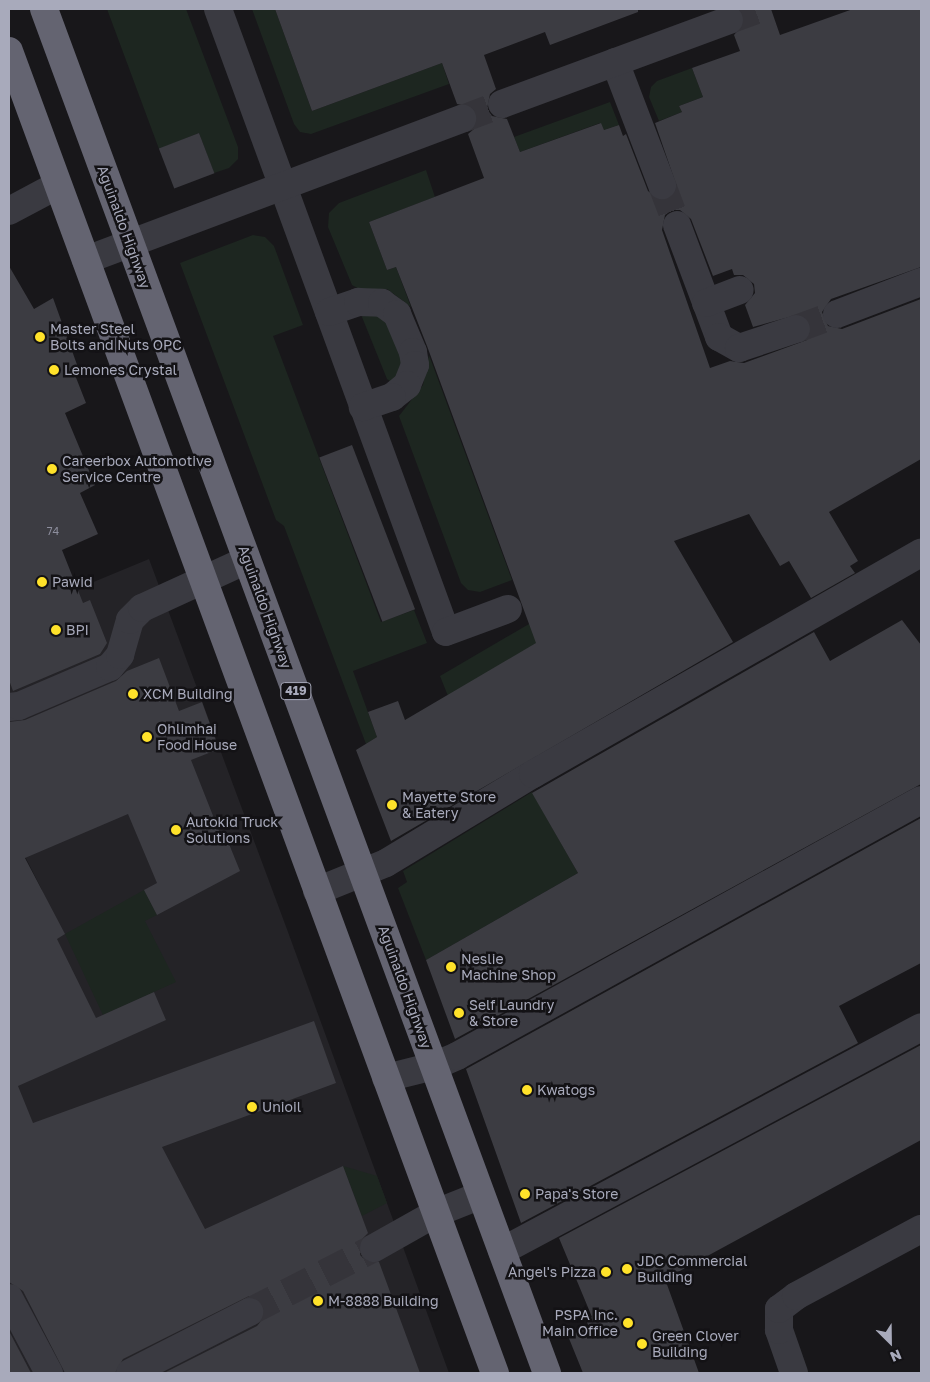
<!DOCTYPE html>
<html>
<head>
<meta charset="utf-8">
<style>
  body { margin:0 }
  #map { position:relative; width:930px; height:1382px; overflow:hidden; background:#18171a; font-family:"Golos Text",sans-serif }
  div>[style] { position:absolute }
  .built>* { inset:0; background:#242327 }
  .green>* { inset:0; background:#1d2620 }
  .building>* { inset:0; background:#3c3c42; transform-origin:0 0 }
  .minor-tunnel>* { height:28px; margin-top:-14px; transform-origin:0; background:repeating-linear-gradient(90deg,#35343a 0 28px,transparent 0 42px) }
  .minor>* { height:28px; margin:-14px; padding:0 14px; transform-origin:14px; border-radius:14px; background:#3a3a41 }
  .highway>* { height:28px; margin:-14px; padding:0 14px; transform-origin:14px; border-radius:14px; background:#646471 }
  .dots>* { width:14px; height:14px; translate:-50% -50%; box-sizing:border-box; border:2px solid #131215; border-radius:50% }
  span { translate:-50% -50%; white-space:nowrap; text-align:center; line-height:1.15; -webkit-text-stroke:5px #131215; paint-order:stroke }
  .number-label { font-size:11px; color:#8d8e9d }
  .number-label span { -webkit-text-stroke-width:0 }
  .shield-label span { padding:1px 4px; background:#131215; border:1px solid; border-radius:4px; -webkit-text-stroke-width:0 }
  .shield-label { font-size:12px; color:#a8aabb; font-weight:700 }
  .street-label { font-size:14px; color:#a8aabb }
  .poi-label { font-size:14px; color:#a8aabb }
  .left { translate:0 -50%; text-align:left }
  .right { translate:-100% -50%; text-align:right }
  .frame { position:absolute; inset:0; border:10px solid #a8aabb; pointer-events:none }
  .north { position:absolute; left:865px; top:1317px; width:50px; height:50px; -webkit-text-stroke:4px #131215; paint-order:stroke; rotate:157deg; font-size:14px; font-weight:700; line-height:20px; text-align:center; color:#a8aabb }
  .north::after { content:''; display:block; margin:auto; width:18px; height:22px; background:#a8aabb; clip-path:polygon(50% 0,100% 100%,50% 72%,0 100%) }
</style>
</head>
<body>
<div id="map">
  <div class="built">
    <i style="clip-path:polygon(149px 559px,288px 932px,449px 1373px,9px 1373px,9px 965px,57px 939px,41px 888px,9px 825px,9px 617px)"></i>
  </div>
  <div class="green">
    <i style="clip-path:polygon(107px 9px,186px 9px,238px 147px,238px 159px,229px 168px,214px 173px,199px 133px,159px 149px)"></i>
    <i style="clip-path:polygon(252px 9px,275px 9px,312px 111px,442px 63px,449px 84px,311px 134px,300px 132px,294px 124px)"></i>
    <i style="clip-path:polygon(692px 68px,703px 97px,679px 106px,682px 112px,659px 121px,649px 97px,651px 87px,657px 81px)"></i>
    <i style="clip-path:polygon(610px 102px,619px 125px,604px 130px,600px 123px,520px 152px,514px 137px)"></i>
    <i style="clip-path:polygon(426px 170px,435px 197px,369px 222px,387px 270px,396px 267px,411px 307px,387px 289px,359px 289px,352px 285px,328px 227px,329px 213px,339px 203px)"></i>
    <i style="clip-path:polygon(253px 235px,265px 237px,274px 246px,303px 325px,273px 336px,381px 622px,414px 610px,427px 643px,353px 671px,377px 737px,366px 744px,284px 526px,276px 520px,180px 263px)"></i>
    <i style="clip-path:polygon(369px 312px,387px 320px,403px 355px,397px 379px,391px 382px,387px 379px,362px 317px,363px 313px)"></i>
    <i style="clip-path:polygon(429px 355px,512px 580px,480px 592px,468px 590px,461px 583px,399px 416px,423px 385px)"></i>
    <i style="clip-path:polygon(559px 613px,564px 627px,448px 696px,440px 676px,529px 624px)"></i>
    <i style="clip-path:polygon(532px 792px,578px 873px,426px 960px,398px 888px,407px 882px,403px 871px)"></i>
    <i style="clip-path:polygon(144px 890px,157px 915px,145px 921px,176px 982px,103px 1015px,65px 934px)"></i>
    <i style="clip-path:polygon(343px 1166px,377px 1176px,387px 1203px,362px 1216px)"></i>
  </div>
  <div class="building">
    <i style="clip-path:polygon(evenodd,275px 9px,638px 9px,638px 12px,550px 45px,545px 32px,484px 55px,496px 89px,490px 94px,487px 109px,492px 116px,507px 119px,520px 152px,601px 123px,604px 130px,619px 125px,623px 136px,626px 134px,648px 191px,660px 200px,674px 195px,677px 187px,655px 123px,682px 112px,679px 106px,703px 97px,692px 68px,740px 51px,734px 35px,744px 23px,740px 9px,771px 9px,780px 35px,853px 9px,921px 9px,921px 267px,831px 299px,822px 312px,828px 326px,842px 329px,921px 299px,921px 459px,829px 512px,858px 561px,850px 566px,855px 573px,811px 598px,789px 561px,780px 566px,749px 514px,674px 541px,733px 642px,391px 841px,356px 750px,377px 737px,368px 712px,398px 701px,405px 720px,536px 643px,427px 346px,396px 267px,387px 270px,369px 222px,484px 178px,468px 134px,474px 129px,477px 114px,472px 107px,457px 104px,442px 63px,312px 111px,275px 9px,672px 210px,680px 210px,691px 219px,713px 276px,732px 269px,734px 275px,743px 275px,754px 284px,755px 293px,745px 305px,753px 327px,800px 314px,811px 325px,807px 340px,744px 363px,730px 361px,710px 368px,662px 230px,665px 215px,672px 210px)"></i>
    <i style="left:199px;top:133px;width:43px;height:43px;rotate:69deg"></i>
    <i style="clip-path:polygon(9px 266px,34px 309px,53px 298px,80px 373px,75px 375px,86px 403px,65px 413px,95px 485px,80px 493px,98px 534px,62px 550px,83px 603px,90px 600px,107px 643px,100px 654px,13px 691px,9px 680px)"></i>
    <i style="left:352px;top:445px;width:176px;height:35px;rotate:69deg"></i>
    <i style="clip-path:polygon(902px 620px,921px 645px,921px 784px,455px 1039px,426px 960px,578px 873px,532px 793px,814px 632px,830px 661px)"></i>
    <i style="clip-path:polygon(159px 658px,179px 711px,202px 702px,219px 749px,191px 760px,225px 846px,229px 844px,240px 871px,157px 915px,144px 890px,157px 883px,128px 814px,25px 858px,65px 934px,57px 939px,96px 1018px,154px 992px,166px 1020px,18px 1086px,33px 1123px,314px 1021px,336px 1083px,162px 1147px,205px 1229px,343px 1166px,368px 1233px,360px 1241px,360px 1255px,367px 1262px,379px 1262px,420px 1373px,164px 1373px,257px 1326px,262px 1320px,263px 1305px,249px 1296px,123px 1359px,115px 1373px,65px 1373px,23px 1291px,9px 1282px,9px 722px,25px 720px,116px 681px,127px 671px)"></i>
    <i style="clip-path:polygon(921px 818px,921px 963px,839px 1006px,858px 1043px,521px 1223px,466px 1069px)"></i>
    <i style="clip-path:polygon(921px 1045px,921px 1140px,665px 1279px,699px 1373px,583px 1373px,568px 1336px,589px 1327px,586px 1320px,592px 1317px,559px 1238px)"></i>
    <i style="clip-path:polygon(9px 1331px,31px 1373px,9px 1373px)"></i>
  </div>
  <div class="minor-tunnel">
    <i style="left:729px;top:20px;width:33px;rotate:-20deg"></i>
    <i style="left:462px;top:119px;width:43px;rotate:-20.6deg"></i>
    <i style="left:662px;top:185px;width:43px;rotate:69.4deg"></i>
    <i style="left:796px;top:329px;width:44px;rotate:-20.1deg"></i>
    <i style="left:249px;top:1312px;width:140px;rotate:-27.1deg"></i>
  </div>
  <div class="minor">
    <i style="left:218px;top:9px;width:663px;rotate:69.9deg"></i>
    <i style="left:446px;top:632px;width:66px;rotate:-20.4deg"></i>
    <i style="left:615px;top:62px;width:132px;rotate:69.1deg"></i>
    <i style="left:502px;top:104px;width:242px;rotate:-20.3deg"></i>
    <i style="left:9px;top:211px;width:55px;rotate:-28deg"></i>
    <i style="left:677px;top:225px;width:120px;rotate:69.4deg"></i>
    <i style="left:719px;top:337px;width:23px;rotate:29deg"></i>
    <i style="left:739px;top:348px;width:60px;rotate:-18.4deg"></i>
    <i style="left:86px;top:260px;width:402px;rotate:-20.6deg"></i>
    <i style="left:706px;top:303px;width:36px;rotate:-21deg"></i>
    <i style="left:329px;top:312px;width:31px;rotate:-19deg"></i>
    <i style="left:358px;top:302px;width:24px;rotate:2deg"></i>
    <i style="left:382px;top:303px;width:19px;rotate:36deg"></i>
    <i style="left:397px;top:314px;width:41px;rotate:67.2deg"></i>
    <i style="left:413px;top:352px;width:13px;rotate:81deg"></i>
    <i style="left:415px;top:365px;width:22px;rotate:112deg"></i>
    <i style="left:407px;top:385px;width:19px;rotate:141deg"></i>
    <i style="left:392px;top:397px;width:31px;rotate:161deg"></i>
    <i style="left:837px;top:314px;width:90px;rotate:-20.9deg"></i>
    <i style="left:9px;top:707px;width:10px;rotate:-6deg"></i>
    <i style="left:19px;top:706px;width:99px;rotate:-23.2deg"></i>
    <i style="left:110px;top:667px;width:16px;rotate:-50deg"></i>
    <i style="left:120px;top:655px;width:36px;rotate:-74deg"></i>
    <i style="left:130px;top:620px;width:17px;rotate:-45deg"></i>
    <i style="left:142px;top:608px;width:115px;rotate:-24.6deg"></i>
    <i style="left:317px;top:891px;width:74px;rotate:-22.1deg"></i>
    <i style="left:386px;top:863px;width:172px;rotate:-31.2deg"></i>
    <i style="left:533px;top:774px;width:447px;rotate:-29.7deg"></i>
    <i style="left:386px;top:1078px;width:49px;rotate:-14deg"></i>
    <i style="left:434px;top:1066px;width:25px;rotate:-23deg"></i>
    <i style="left:457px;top:1056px;width:530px;rotate:-28.89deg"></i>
    <i style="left:374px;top:1248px;width:71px;rotate:-29.4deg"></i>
    <i style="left:436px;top:1213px;width:48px;rotate:-21.8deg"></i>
    <i style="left:502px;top:1251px;width:475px;rotate:-28.1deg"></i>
    <i style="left:9px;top:1298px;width:85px;rotate:61.9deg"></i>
    <i style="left:130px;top:1373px;width:134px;rotate:-27.1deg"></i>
    <i style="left:794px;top:1373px;width:46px;rotate:-109.2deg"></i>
    <i style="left:779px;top:1330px;width:21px;rotate:-90deg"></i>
    <i style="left:779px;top:1309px;width:21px;rotate:-37deg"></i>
    <i style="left:796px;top:1296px;width:142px;rotate:-28.2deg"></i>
  </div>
  <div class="highway">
    <i style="left:44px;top:9px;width:1454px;rotate:69.76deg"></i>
    <i style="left:9px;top:51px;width:1409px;rotate:69.82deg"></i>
  </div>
  <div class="dots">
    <i style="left:40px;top:337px;background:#ffe22a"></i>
    <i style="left:54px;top:370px;background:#ffe22a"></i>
    <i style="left:52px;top:469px;background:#ffe22a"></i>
    <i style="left:42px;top:582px;background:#ffe22a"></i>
    <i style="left:56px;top:630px;background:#ffe22a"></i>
    <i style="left:133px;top:694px;background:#ffe22a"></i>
    <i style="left:147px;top:737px;background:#ffe22a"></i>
    <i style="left:392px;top:805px;background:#ffe22a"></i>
    <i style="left:176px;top:830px;background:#ffe22a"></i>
    <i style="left:451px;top:967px;background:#ffe22a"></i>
    <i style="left:459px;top:1013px;background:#ffe22a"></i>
    <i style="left:527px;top:1090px;background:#ffe22a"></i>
    <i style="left:252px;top:1107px;background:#ffe22a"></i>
    <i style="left:525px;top:1194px;background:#ffe22a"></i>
    <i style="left:627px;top:1269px;background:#ffe22a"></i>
    <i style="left:606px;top:1272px;background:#ffe22a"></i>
    <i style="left:318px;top:1301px;background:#ffe22a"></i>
    <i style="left:628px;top:1323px;background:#ffe22a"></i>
    <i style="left:642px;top:1344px;background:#ffe22a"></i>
  </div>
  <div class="number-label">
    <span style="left:53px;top:531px">74</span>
  </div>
  <div class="shield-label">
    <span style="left:296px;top:691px">419</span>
  </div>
  <div class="street-label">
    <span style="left:124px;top:227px;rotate:70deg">Aguinaldo Highway</span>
    <span style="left:265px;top:607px;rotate:70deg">Aguinaldo Highway</span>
    <span style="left:405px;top:987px;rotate:70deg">Aguinaldo Highway</span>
  </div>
  <div class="poi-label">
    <span class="left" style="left:50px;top:337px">Master Steel<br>Bolts and Nuts OPC</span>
    <span class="left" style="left:64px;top:370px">Lemones Crystal</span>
    <span class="left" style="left:62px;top:469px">Careerbox Automotive<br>Service Centre</span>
    <span class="left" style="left:52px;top:582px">Pawid</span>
    <span class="left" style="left:66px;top:630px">BPI</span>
    <span class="left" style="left:143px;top:694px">XCM Building</span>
    <span class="left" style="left:157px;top:737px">Ohlimhai<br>Food House</span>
    <span class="left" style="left:402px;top:805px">Mayette Store<br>&amp; Eatery</span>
    <span class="left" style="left:186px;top:830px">Autokid Truck<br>Solutions</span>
    <span class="left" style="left:461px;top:967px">Neslie<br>Machine Shop</span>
    <span class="left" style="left:469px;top:1013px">Self Laundry<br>&amp; Store</span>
    <span class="left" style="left:537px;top:1090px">Kwatogs</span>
    <span class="left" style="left:262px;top:1107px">Unioil</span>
    <span class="left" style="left:535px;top:1194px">Papa's Store</span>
    <span class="left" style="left:637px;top:1269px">JDC Commercial<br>Building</span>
    <span class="right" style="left:596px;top:1272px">Angel's Pizza</span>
    <span class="left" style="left:328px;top:1301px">M-8888 Building</span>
    <span class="right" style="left:618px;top:1323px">PSPA Inc.<br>Main Office</span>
    <span class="left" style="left:652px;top:1344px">Green Clover<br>Building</span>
  </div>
  <div class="frame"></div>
  <div class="north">N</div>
</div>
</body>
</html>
